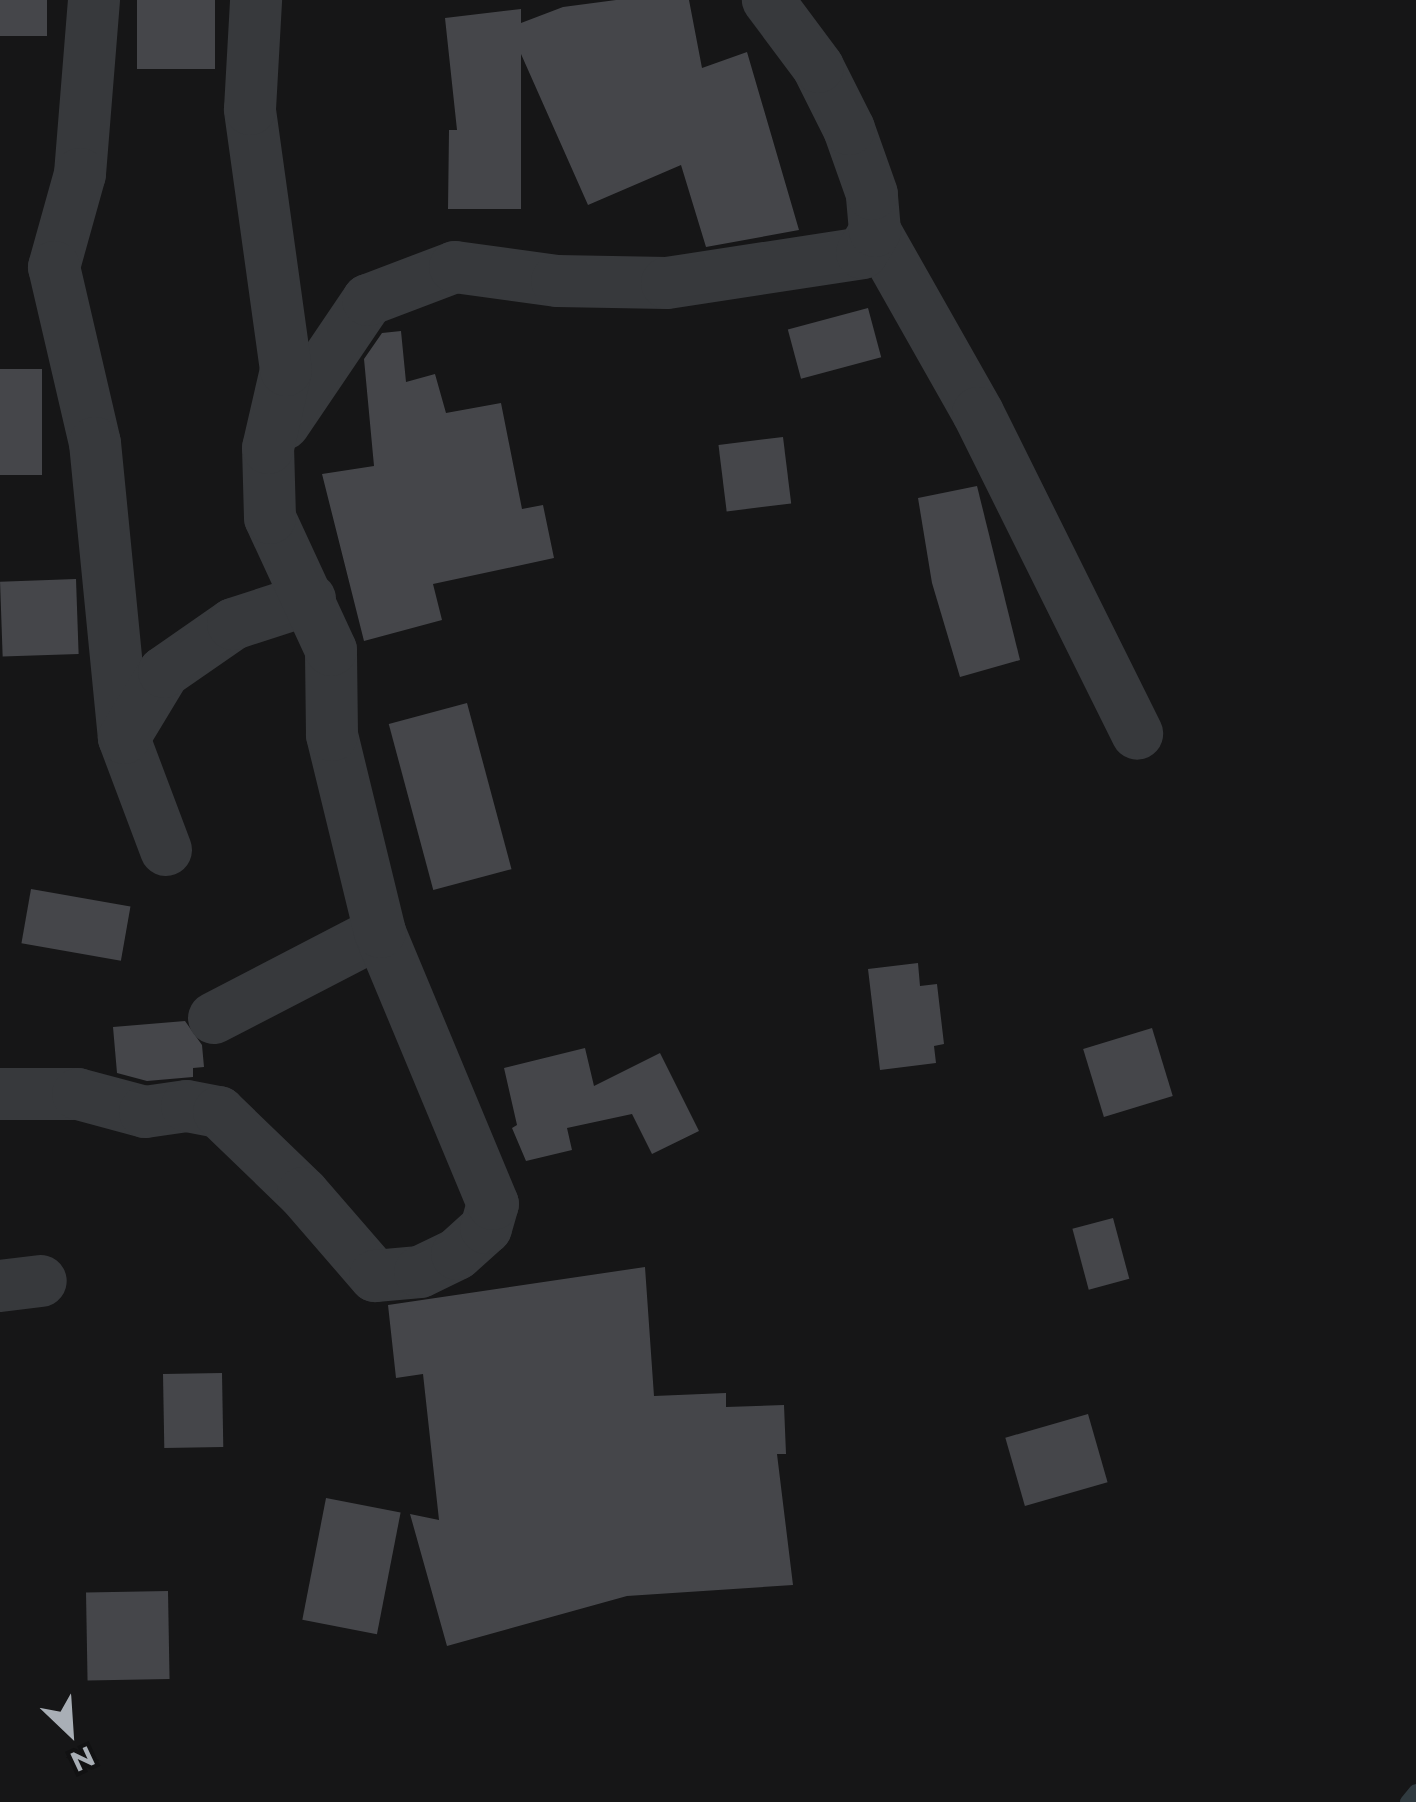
<!DOCTYPE html>
<html>
<head>
<meta charset="utf-8">
<style>
  body { margin:0 }
  #map { position:relative; width:1416px; height:1802px; overflow:hidden; background:#161617; font-family:Montserrat,sans-serif }
  div>[style] { position:absolute }
  .stream>* { height:14px; margin:-7px; padding:0 7px; transform-origin:7px; border-radius:7px; background:#303a3f }
  .building>* { inset:0; background:#45464a; transform-origin:0 0 }
  .minor>* { height:52px; margin:-26px; padding:0 26px; transform-origin:26px; border-radius:26px; background:#37393c }
  span { translate:-50% -50%; white-space:nowrap; text-align:center; line-height:1.15; -webkit-text-stroke:8px #111112; paint-order:stroke }
  .north { position:absolute; left:20px; top:1682px; width:100px; height:100px; -webkit-text-stroke:8px #111112; paint-order:stroke; rotate:155deg; font-size:28px; font-weight:700; line-height:40px; text-align:center; color:#a9afb6 }
  .north::after { content:''; display:block; margin:auto; width:35px; height:45px; background:#a9afb6; clip-path:polygon(50% 0,100% 100%,50% 72%,0 100%) }
</style>
</head>
<body>
<div id="map">
  <div class="stream">
    <i style="left:1407px;top:1802px;width:14px;rotate:-51deg"></i>
  </div>
  <div class="building">
    <i style="left:0;top:0;width:47px;height:36px"></i>
    <i style="left:137px;top:0;width:78px;height:69px"></i>
    <i style="clip-path:polygon(616px 0,689px 0,702px 68px,747px 52px,799px 230px,706px 247px,681px 165px,588px 205px,521px 54px,521px 209px,448px 209px,449px 130px,457px 130px,445px 18px,521px 9px,521px 23px,563px 7px)"></i>
    <i style="left:868px;top:308px;width:51px;height:83px;rotate:75deg"></i>
    <i style="clip-path:polygon(401px 331px,406px 382px,435px 374px,446px 413px,501px 403px,522px 509px,543px 505px,554px 558px,433px 584px,442px 620px,364px 641px,322px 474px,374px 466px,364px 359px,382px 333px)"></i>
    <i style="left:0;top:369px;width:42px;height:106px"></i>
    <i style="left:783px;top:437px;width:67px;height:65px;rotate:83deg"></i>
    <i style="clip-path:polygon(977px 486px,1020px 660px,960px 677px,932px 583px,918px 498px)"></i>
    <i style="left:76px;top:579px;width:75px;height:76px;rotate:88deg"></i>
    <i style="left:467px;top:703px;width:172px;height:81px;rotate:75deg"></i>
    <i style="left:31px;top:889px;width:101px;height:55px;rotate:10deg"></i>
    <i style="clip-path:polygon(918px 963px,920px 986px,937px 984px,944px 1044px,934px 1046px,936px 1063px,880px 1070px,868px 969px)"></i>
    <i style="clip-path:polygon(185px 1021px,202px 1045px,204px 1067px,193px 1068px,193px 1077px,147px 1081px,117px 1073px,113px 1027px)"></i>
    <i style="left:1152px;top:1028px;width:71px;height:72px;rotate:73deg"></i>
    <i style="clip-path:polygon(585px 1048px,594px 1086px,660px 1053px,699px 1131px,652px 1154px,632px 1114px,567px 1128px,572px 1150px,526px 1161px,512px 1128px,517px 1125px,504px 1068px)"></i>
    <i style="left:1113px;top:1218px;width:63px;height:42px;rotate:75deg"></i>
    <i style="clip-path:polygon(645px 1267px,654px 1396px,726px 1393px,726px 1407px,784px 1405px,786px 1454px,777px 1454px,793px 1585px,627px 1596px,447px 1646px,410px 1514px,439px 1520px,423px 1374px,396px 1378px,388px 1305px)"></i>
    <i style="left:222px;top:1373px;width:74px;height:59px;rotate:89deg"></i>
    <i style="left:1088px;top:1414px;width:71px;height:86px;rotate:74deg"></i>
    <i style="left:326px;top:1498px;width:76px;height:124px;rotate:11deg"></i>
    <i style="left:168px;top:1591px;width:88px;height:82px;rotate:89deg"></i>
  </div>
  <div class="minor">
    <i style="left:94px;top:0;width:175px;rotate:94.6deg"></i>
    <i style="left:80px;top:174px;width:97px;rotate:105.6deg"></i>
    <i style="left:54px;top:267px;width:181px;rotate:76.9deg"></i>
    <i style="left:95px;top:443px;width:296px;rotate:84.4deg"></i>
    <i style="left:875px;top:231px;width:209px;rotate:60.5deg"></i>
    <i style="left:978px;top:413px;width:358px;rotate:63.6deg"></i>
    <i style="left:284px;top:424px;width:150px;rotate:-55.9deg"></i>
    <i style="left:368px;top:300px;width:93px;rotate:-20.8deg"></i>
    <i style="left:455px;top:267px;width:103px;rotate:7.8deg"></i>
    <i style="left:557px;top:281px;width:110px;rotate:1deg"></i>
    <i style="left:667px;top:283px;width:197px;rotate:-8.7deg"></i>
    <i style="left:862px;top:253px;width:26px;rotate:-59deg"></i>
    <i style="left:875px;top:231px;width:37px;rotate:-95deg"></i>
    <i style="left:872px;top:194px;width:69px;rotate:-109.5deg"></i>
    <i style="left:849px;top:129px;width:69px;rotate:-116.6deg"></i>
    <i style="left:818px;top:67px;width:84px;rotate:-126.7deg"></i>
    <i style="left:166px;top:850px;width:120px;rotate:-110.6deg"></i>
    <i style="left:124px;top:738px;width:77px;rotate:-58.8deg"></i>
    <i style="left:164px;top:672px;width:84px;rotate:-34.8deg"></i>
    <i style="left:233px;top:624px;width:81px;rotate:-18deg"></i>
    <i style="left:214px;top:1018px;width:187px;rotate:-27.4deg"></i>
    <i style="left:0;top:1094px;width:78px"></i>
    <i style="left:78px;top:1094px;width:69px;rotate:15deg"></i>
    <i style="left:145px;top:1112px;width:42px;rotate:-8.1deg"></i>
    <i style="left:187px;top:1106px;width:33px;rotate:11deg"></i>
    <i style="left:219px;top:1112px;width:117px;rotate:44deg"></i>
    <i style="left:303px;top:1193px;width:110px;rotate:49.1deg"></i>
    <i style="left:375px;top:1276px;width:45px;rotate:-5.1deg"></i>
    <i style="left:420px;top:1272px;width:41px;rotate:-25.9deg"></i>
    <i style="left:457px;top:1254px;width:39px;rotate:-42deg"></i>
    <i style="left:486px;top:1228px;width:25px;rotate:-74deg"></i>
    <i style="left:493px;top:1204px;width:295px;rotate:-112.6deg"></i>
    <i style="left:380px;top:932px;width:203px;rotate:-103.7deg"></i>
    <i style="left:332px;top:735px;width:85px;rotate:-90.7deg"></i>
    <i style="left:331px;top:650px;width:145px;rotate:-114.8deg"></i>
    <i style="left:270px;top:518px;width:70px;rotate:-91.6deg"></i>
    <i style="left:268px;top:448px;width:80px;rotate:-77deg"></i>
    <i style="left:286px;top:370px;width:263px;rotate:-97.9deg"></i>
    <i style="left:250px;top:109px;width:109px;rotate:-86.8deg"></i>
    <i style="left:0;top:1286px;width:41px;rotate:-7deg"></i>
  </div>
  <div class="north">N</div>
</div>
</body>
</html>
